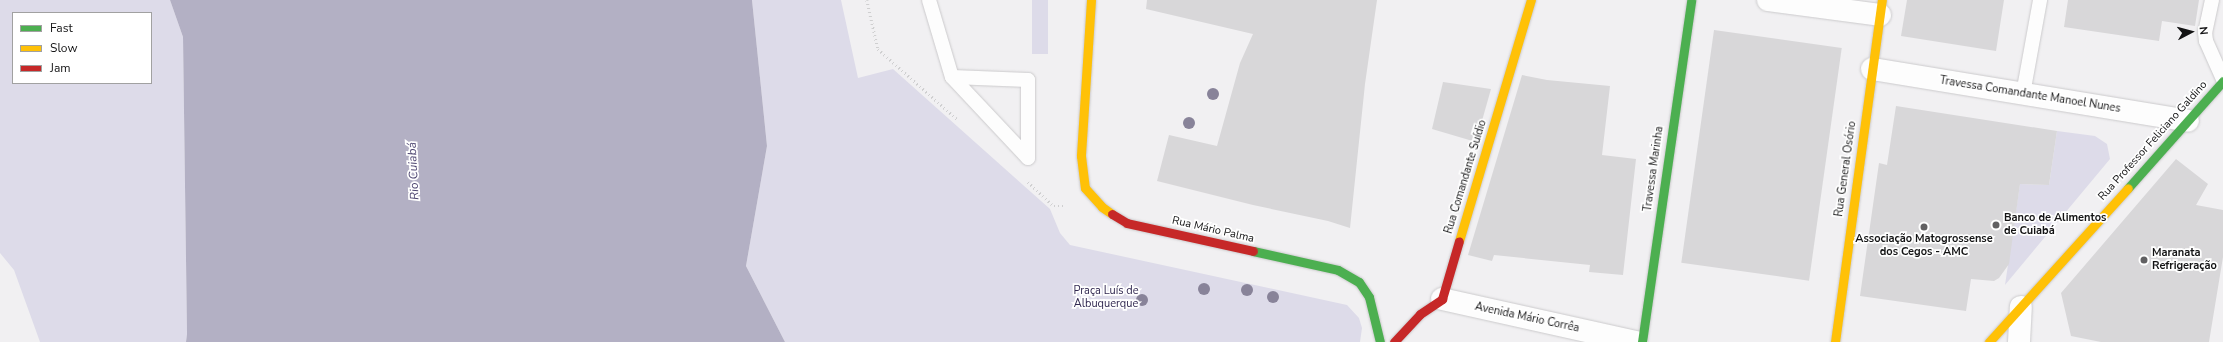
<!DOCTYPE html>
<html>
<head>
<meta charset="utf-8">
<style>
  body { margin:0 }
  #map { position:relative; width:2223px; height:342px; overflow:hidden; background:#f1f0f2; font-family:"Nunito Sans",sans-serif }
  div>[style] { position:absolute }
  .green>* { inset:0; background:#dddbe9; transform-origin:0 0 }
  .water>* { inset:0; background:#b3b0c4 }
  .building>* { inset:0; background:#d8d7d9; transform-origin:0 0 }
  .path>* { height:2.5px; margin-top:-1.25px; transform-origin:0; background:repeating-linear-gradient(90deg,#cfcfd0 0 1px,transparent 0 4px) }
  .roads { filter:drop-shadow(0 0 1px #cbcacc) drop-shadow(0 0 1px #cbcacc) }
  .lane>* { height:14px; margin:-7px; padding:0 7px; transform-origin:7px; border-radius:7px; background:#fdfdfd }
  .street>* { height:22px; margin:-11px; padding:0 11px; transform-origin:11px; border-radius:11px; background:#fdfdfd }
  .fast>* { height:9px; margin:-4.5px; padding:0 4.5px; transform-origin:4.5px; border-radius:4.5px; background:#4caf50 }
  .slow>* { height:9px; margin:-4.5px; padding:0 4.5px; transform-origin:4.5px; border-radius:4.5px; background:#ffc107 }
  .jam>* { height:9px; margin:-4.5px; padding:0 4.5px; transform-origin:4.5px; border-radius:4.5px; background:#c62828 }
  .trees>* { width:12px; height:12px; margin:-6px; border-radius:50%; background:#888399 }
  .dots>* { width:11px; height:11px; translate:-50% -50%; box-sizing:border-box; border:2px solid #fff; border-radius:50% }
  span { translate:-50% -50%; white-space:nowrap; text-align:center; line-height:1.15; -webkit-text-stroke:3.5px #fff; paint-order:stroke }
  .street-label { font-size:11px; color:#131314 }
  .poi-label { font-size:11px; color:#131314; font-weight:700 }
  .left { translate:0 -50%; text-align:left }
  .park-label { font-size:11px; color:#322951 }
  .water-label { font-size:12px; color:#4d4570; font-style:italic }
  .legend { position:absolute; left:12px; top:12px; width:140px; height:72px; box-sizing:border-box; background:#fff; border:1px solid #a1a1a1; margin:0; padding:5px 7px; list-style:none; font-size:12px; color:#131314 }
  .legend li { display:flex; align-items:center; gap:8px; height:20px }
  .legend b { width:20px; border:1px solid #a1a1a1 }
  .north { position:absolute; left:2171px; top:12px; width:40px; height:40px; -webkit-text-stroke:3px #fff; paint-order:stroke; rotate:84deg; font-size:11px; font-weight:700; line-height:16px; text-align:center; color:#131314 }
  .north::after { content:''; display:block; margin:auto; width:14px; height:18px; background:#131314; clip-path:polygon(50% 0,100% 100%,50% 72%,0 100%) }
</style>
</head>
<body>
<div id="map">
  <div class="green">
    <i style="clip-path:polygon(evenodd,0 0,170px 0,183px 37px,187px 334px,186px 342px,40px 342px,14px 270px,0 253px,0 0,13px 13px,151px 13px,151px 83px,13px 83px,13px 13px)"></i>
    <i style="clip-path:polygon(752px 0,841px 0,858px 78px,893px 69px,1050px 209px,1060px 233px,1070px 245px,1347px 305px,1359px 318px,1362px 328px,1360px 342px,785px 342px,746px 266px,767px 146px)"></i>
    <i style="left:1032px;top:0;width:16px;height:54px"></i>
    <i style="clip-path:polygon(2057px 131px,2095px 136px,2107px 144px,2110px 159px,2005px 285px,2020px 184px,2049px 185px)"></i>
  </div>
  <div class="water">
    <i style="clip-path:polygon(170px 0,752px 0,767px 146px,746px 266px,785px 342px,186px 342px,187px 334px,183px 37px)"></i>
  </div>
  <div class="building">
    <i style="clip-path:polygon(1147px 0,1377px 0,1365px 84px,1350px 228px,1328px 221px,1253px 205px,1157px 181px,1169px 135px,1217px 146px,1240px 63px,1253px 34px,1146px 9px)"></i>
    <i style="clip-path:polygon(1907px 0,2004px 0,1996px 51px,1901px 36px)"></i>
    <i style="clip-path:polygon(2068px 0,2199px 0,2195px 26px,2162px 21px,2159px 41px,2064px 27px)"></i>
    <i style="left:1714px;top:30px;width:129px;height:235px;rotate:8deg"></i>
    <i style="clip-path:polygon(1522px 75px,1547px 80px,1610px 86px,1602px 155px,1636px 159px,1623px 275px,1589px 272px,1590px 265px,1494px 255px,1492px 261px,1468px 255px)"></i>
    <i style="clip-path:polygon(1443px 82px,1491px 89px,1476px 142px,1432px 129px)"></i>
    <i style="clip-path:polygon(1896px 106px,2057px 131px,2049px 185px,2020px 184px,2009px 264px,1999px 278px,1994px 281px,1971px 279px,1966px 311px,1860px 296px,1879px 163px,1887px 165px)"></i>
    <i style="clip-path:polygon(2176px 159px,2208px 184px,2196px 205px,2223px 210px,2223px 257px,2209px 342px,2101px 342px,2071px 336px,2061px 293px)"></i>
  </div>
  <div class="path">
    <i style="left:867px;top:0;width:50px;rotate:77.3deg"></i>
    <i style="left:878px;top:49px;width:107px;rotate:41.6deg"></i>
    <i style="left:1028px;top:182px;width:35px;rotate:43deg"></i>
    <i style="left:1054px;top:206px;width:10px"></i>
  </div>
  <div class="roads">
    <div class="lane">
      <i style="left:929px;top:0;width:80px;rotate:73.4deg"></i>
      <i style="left:952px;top:77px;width:111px;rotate:46.8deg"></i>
      <i style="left:1028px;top:158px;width:78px;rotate:-90deg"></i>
      <i style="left:1028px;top:80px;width:76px;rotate:-177.7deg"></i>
      <i style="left:2212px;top:0;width:33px;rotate:102deg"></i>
      <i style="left:2205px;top:32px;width:9px;rotate:84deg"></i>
      <i style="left:2206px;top:41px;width:42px;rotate:65.9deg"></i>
      <i style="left:2023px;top:94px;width:96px;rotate:-79.7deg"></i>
    </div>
    <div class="street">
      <i style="left:1768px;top:0;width:113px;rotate:7.6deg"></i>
      <i style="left:1872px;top:69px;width:320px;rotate:9.3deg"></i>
      <i style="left:1442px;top:299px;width:199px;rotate:12.5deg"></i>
      <i style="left:2019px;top:342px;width:35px;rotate:-87deg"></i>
    </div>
    <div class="fast">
      <i style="left:2128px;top:188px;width:143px;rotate:-48.4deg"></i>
      <i style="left:1253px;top:251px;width:87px;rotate:12.6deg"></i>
      <i style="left:1338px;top:270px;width:24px;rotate:30deg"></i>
      <i style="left:1359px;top:282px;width:18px;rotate:56deg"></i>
      <i style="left:1369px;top:297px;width:46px;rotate:76.3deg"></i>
      <i style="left:1642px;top:342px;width:345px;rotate:-81.8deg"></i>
    </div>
    <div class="slow">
      <i style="left:1091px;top:0;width:156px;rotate:93.7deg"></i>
      <i style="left:1081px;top:156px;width:32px;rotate:83deg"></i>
      <i style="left:1085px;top:188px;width:25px;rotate:48deg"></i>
      <i style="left:1102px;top:207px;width:12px;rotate:35deg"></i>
      <i style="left:1459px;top:241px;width:252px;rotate:-73.4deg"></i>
      <i style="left:1835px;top:342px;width:345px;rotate:-82.2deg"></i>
      <i style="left:1989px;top:342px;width:207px;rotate:-47.9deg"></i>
    </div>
    <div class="jam">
      <i style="left:1112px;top:214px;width:17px;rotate:31deg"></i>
      <i style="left:1127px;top:223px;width:129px;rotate:12.5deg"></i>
      <i style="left:1394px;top:342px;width:38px;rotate:-47deg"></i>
      <i style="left:1420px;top:314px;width:27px;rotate:-34deg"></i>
      <i style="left:1442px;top:299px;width:60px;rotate:-73.7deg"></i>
    </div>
  </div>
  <div class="trees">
    <i style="left:1213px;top:94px"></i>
    <i style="left:1189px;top:123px"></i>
    <i style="left:1204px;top:289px"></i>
    <i style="left:1247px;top:290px"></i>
    <i style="left:1273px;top:297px"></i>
    <i style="left:1142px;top:300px"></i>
  </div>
  <div class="dots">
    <i style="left:1996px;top:225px;background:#616062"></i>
    <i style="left:1924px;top:227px;background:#616062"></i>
    <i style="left:2144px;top:260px;background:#616062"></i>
  </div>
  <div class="street-label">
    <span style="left:2030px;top:95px;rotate:9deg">Travessa Comandante Manoel Nunes</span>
    <span style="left:2153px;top:141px;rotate:-48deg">Rua Professor Feliciano Galdino</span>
    <span style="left:1654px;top:169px;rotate:-82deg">Travessa Marinha</span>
    <span style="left:1846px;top:169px;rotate:-82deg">Rua General Osório</span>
    <span style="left:1466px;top:177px;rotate:-73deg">Rua Comandante Suídio</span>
    <span style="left:1213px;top:230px;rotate:13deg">Rua Mário Palma</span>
    <span style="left:1527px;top:318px;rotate:12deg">Avenida Mário Corrêa</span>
  </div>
  <div class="poi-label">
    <span class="left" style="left:2004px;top:225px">Banco de Alimentos<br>de Cuiabá</span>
    <span style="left:1924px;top:246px">Associação Matogrossense<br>dos Cegos - AMC</span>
    <span class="left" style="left:2152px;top:260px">Maranata<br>Refrigeração</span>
  </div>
  <div class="park-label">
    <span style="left:1106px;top:298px">Praça Luís de<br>Albuquerque</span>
  </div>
  <div class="water-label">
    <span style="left:414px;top:171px;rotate:-93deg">Rio Cuiabá</span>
  </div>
  <ul class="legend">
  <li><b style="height:5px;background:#4caf50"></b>Fast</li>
  <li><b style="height:5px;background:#ffc107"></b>Slow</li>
  <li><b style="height:5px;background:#c62828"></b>Jam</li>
  </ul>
  <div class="north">N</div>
</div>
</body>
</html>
